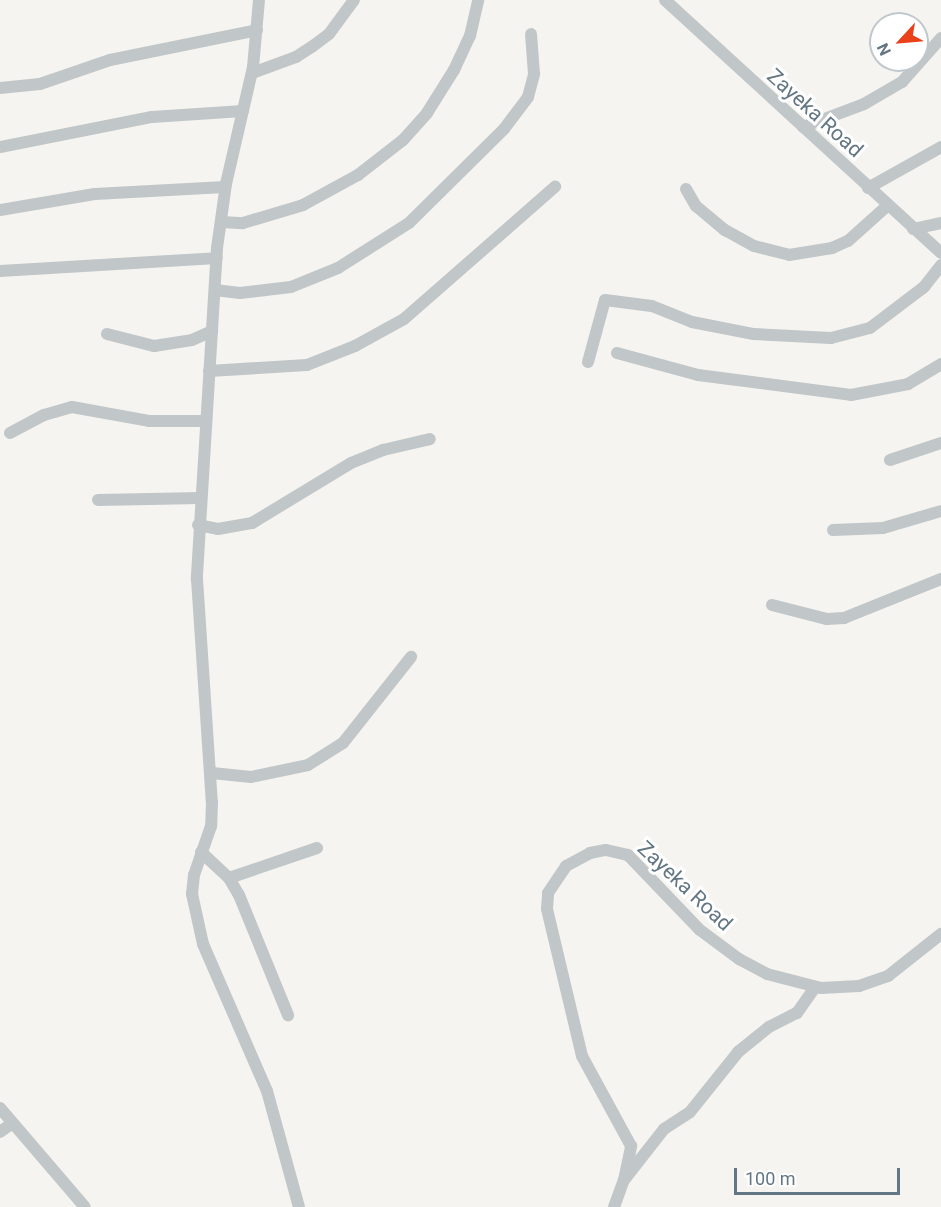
<!DOCTYPE html>
<html>
<head>
<meta charset="utf-8">
<style>
  body { margin:0 }
  #map { position:relative; width:941px; height:1207px; overflow:hidden; background:#f5f4f0; font-family:Roboto,sans-serif }
  div>[style] { position:absolute }
  .minor>* { height:12px; margin:-6px; padding:0 6px; transform-origin:6px; border-radius:6px; background:#c1c6c8 }
  span { translate:-50% -50%; white-space:nowrap; text-align:center; line-height:1.15; -webkit-text-stroke:6px #fff; paint-order:stroke }
  .street-label { font-size:21px; color:#627683 }
  .north { position:absolute; left:869px; top:12px; width:60px; height:60px; box-sizing:border-box; background:#fff; border:2px solid #c0c8cd; border-radius:50%; rotate:244deg; font-size:16px; font-weight:700; line-height:24px; text-align:center; color:#627683 }
  .north::after { content:''; display:block; margin:auto; width:21px; height:27px; background:#ea411a; clip-path:polygon(50% 0,100% 100%,50% 72%,0 100%) }
  .scale { position:absolute; left:734px; top:1168px; width:166px; height:27px; box-sizing:border-box; border:3px solid #627683; border-top:0; padding-left:8px; font-size:18px; line-height:21px; white-space:nowrap; color:#627683; -webkit-text-stroke:4px #fff; paint-order:stroke }
</style>
</head>
<body>
<div id="map">
  <div class="minor">
    <i style="left:259px;top:0;width:67px;rotate:95.1deg"></i>
    <i style="left:253px;top:67px;width:120px;rotate:103deg"></i>
    <i style="left:226px;top:184px;width:65px;rotate:98deg"></i>
    <i style="left:217px;top:248px;width:332px;rotate:93.5deg"></i>
    <i style="left:197px;top:579px;width:224px;rotate:86.2deg"></i>
    <i style="left:212px;top:802px;width:24px;rotate:92deg"></i>
    <i style="left:211px;top:826px;width:52px;rotate:109.1deg"></i>
    <i style="left:194px;top:875px;width:19px;rotate:96deg"></i>
    <i style="left:192px;top:894px;width:51px;rotate:77.6deg"></i>
    <i style="left:203px;top:944px;width:160px;rotate:66.5deg"></i>
    <i style="left:267px;top:1091px;width:120px;rotate:74.6deg"></i>
    <i style="left:665px;top:0;width:374px;rotate:42.5deg"></i>
    <i style="left:252px;top:73px;width:47px;rotate:-20deg"></i>
    <i style="left:296px;top:57px;width:20px;rotate:-33deg"></i>
    <i style="left:313px;top:46px;width:20px;rotate:-37deg"></i>
    <i style="left:329px;top:34px;width:42px;rotate:-53.7deg"></i>
    <i style="left:0;top:88px;width:40px;rotate:-5.7deg"></i>
    <i style="left:40px;top:84px;width:74px;rotate:-18.9deg"></i>
    <i style="left:110px;top:60px;width:150px;rotate:-11.5deg"></i>
    <i style="left:803px;top:127px;width:65px;rotate:-20.7deg"></i>
    <i style="left:864px;top:104px;width:44px;rotate:-30.1deg"></i>
    <i style="left:902px;top:82px;width:59px;rotate:-48.4deg"></i>
    <i style="left:0;top:147px;width:155px;rotate:-11.2deg"></i>
    <i style="left:152px;top:117px;width:91px;rotate:-3.8deg"></i>
    <i style="left:868px;top:188px;width:84px;rotate:-29.3deg"></i>
    <i style="left:686px;top:189px;width:20px;rotate:60deg"></i>
    <i style="left:696px;top:206px;width:38px;rotate:40deg"></i>
    <i style="left:725px;top:230px;width:33px;rotate:29deg"></i>
    <i style="left:754px;top:246px;width:36px;rotate:14deg"></i>
    <i style="left:789px;top:255px;width:44px;rotate:-9.2deg"></i>
    <i style="left:832px;top:248px;width:17px;rotate:-24deg"></i>
    <i style="left:848px;top:241px;width:52px;rotate:-41.9deg"></i>
    <i style="left:0;top:210px;width:96px;rotate:-9.6deg"></i>
    <i style="left:95px;top:194px;width:130px;rotate:-3.1deg"></i>
    <i style="left:221px;top:222px;width:22px;rotate:3deg"></i>
    <i style="left:243px;top:223px;width:63px;rotate:-16.7deg"></i>
    <i style="left:303px;top:205px;width:63px;rotate:-28.6deg"></i>
    <i style="left:358px;top:175px;width:57px;rotate:-37.9deg"></i>
    <i style="left:403px;top:140px;width:36px;rotate:-48deg"></i>
    <i style="left:427px;top:113px;width:51px;rotate:-57.9deg"></i>
    <i style="left:454px;top:70px;width:38px;rotate:-65deg"></i>
    <i style="left:470px;top:36px;width:37px;rotate:-77deg"></i>
    <i style="left:913px;top:229px;width:29px;rotate:-12deg"></i>
    <i style="left:0;top:271px;width:217px;rotate:-3.4deg"></i>
    <i style="left:215px;top:290px;width:25px;rotate:7deg"></i>
    <i style="left:240px;top:293px;width:51px;rotate:-6.7deg"></i>
    <i style="left:291px;top:287px;width:51px;rotate:-22deg"></i>
    <i style="left:338px;top:268px;width:84px;rotate:-32.4deg"></i>
    <i style="left:409px;top:223px;width:134px;rotate:-44.7deg"></i>
    <i style="left:504px;top:129px;width:40px;rotate:-53deg"></i>
    <i style="left:528px;top:97px;width:24px;rotate:-75deg"></i>
    <i style="left:534px;top:74px;width:40px;rotate:-94.3deg"></i>
    <i style="left:107px;top:334px;width:49px;rotate:14.3deg"></i>
    <i style="left:154px;top:346px;width:38px;rotate:-9deg"></i>
    <i style="left:192px;top:340px;width:22px;rotate:-24deg"></i>
    <i style="left:617px;top:353px;width:84px;rotate:15.2deg"></i>
    <i style="left:698px;top:375px;width:154px;rotate:7.4deg"></i>
    <i style="left:851px;top:395px;width:58px;rotate:-10.9deg"></i>
    <i style="left:908px;top:384px;width:39px;rotate:-31deg"></i>
    <i style="left:588px;top:362px;width:64px;rotate:-74.7deg"></i>
    <i style="left:605px;top:300px;width:47px;rotate:7.3deg"></i>
    <i style="left:652px;top:306px;width:43px;rotate:21.8deg"></i>
    <i style="left:692px;top:322px;width:63px;rotate:11deg"></i>
    <i style="left:754px;top:334px;width:77px;rotate:3deg"></i>
    <i style="left:831px;top:338px;width:40px;rotate:-14.4deg"></i>
    <i style="left:870px;top:328px;width:68px;rotate:-37.2deg"></i>
    <i style="left:924px;top:287px;width:28px;rotate:-52deg"></i>
    <i style="left:209px;top:371px;width:98px;rotate:-3.5deg"></i>
    <i style="left:307px;top:365px;width:52px;rotate:-21.6deg"></i>
    <i style="left:355px;top:346px;width:56px;rotate:-28.9deg"></i>
    <i style="left:404px;top:319px;width:201px;rotate:-41.2deg"></i>
    <i style="left:10px;top:433px;width:38px;rotate:-28deg"></i>
    <i style="left:44px;top:415px;width:29px;rotate:-16deg"></i>
    <i style="left:72px;top:407px;width:78px;rotate:10.3deg"></i>
    <i style="left:149px;top:421px;width:57px"></i>
    <i style="left:890px;top:460px;width:54px;rotate:-18.4deg"></i>
    <i style="left:98px;top:500px;width:102px;rotate:-1.1deg"></i>
    <i style="left:198px;top:525px;width:20px;rotate:11deg"></i>
    <i style="left:218px;top:529px;width:35px;rotate:-10deg"></i>
    <i style="left:252px;top:523px;width:116px;rotate:-31.2deg"></i>
    <i style="left:351px;top:463px;width:35px;rotate:-22deg"></i>
    <i style="left:383px;top:450px;width:48px;rotate:-13.2deg"></i>
    <i style="left:833px;top:530px;width:50px;rotate:-2.3deg"></i>
    <i style="left:883px;top:528px;width:60px;rotate:-16.3deg"></i>
    <i style="left:772px;top:605px;width:57px;rotate:14.3deg"></i>
    <i style="left:827px;top:619px;width:17px;rotate:-3deg"></i>
    <i style="left:844px;top:618px;width:105px;rotate:-21.9deg"></i>
    <i style="left:212px;top:773px;width:39px;rotate:6deg"></i>
    <i style="left:251px;top:777px;width:58px;rotate:-11.9deg"></i>
    <i style="left:308px;top:765px;width:41px;rotate:-32.2deg"></i>
    <i style="left:343px;top:743px;width:110px;rotate:-51.7deg"></i>
    <i style="left:201px;top:852px;width:38px;rotate:43deg"></i>
    <i style="left:229px;top:878px;width:20px;rotate:60deg"></i>
    <i style="left:239px;top:895px;width:130px;rotate:67.8deg"></i>
    <i style="left:229px;top:878px;width:93px;rotate:-18.8deg"></i>
    <i style="left:0;top:1108px;width:130px;rotate:49.4deg"></i>
    <i style="left:0;top:1132px;width:14px;rotate:-36deg"></i>
    <i style="left:624px;top:1180px;width:65px;rotate:-51.9deg"></i>
    <i style="left:664px;top:1129px;width:31px;rotate:-33deg"></i>
    <i style="left:690px;top:1112px;width:77px;rotate:-51.3deg"></i>
    <i style="left:738px;top:1052px;width:40px;rotate:-39deg"></i>
    <i style="left:769px;top:1027px;width:31px;rotate:-27deg"></i>
    <i style="left:797px;top:1013px;width:32px;rotate:-55deg"></i>
    <i style="left:614px;top:1207px;width:29px;rotate:-70deg"></i>
    <i style="left:624px;top:1180px;width:35px;rotate:-78deg"></i>
    <i style="left:631px;top:1146px;width:102px;rotate:-118.6deg"></i>
    <i style="left:582px;top:1056px;width:151px;rotate:-103.4deg"></i>
    <i style="left:547px;top:909px;width:16px;rotate:-86deg"></i>
    <i style="left:548px;top:893px;width:32px;rotate:-56deg"></i>
    <i style="left:566px;top:866px;width:27px;rotate:-28deg"></i>
    <i style="left:590px;top:853px;width:16px;rotate:-11deg"></i>
    <i style="left:606px;top:850px;width:23px;rotate:13deg"></i>
    <i style="left:628px;top:855px;width:104px;rotate:46.2deg"></i>
    <i style="left:700px;top:930px;width:49px;rotate:36.6deg"></i>
    <i style="left:739px;top:959px;width:32px;rotate:28deg"></i>
    <i style="left:767px;top:974px;width:56px;rotate:14.5deg"></i>
    <i style="left:821px;top:988px;width:38px;rotate:-3deg"></i>
    <i style="left:859px;top:986px;width:31px;rotate:-19deg"></i>
    <i style="left:888px;top:976px;width:68px;rotate:-38.4deg"></i>
  </div>
  <div class="street-label">
    <span style="left:815px;top:113px;rotate:42deg">Zayeka Road</span>
    <span style="left:685px;top:886px;rotate:43deg">Zayeka Road</span>
  </div>
  <div class="north">N</div>
  <div class="scale">100 m</div>
</div>
</body>
</html>
